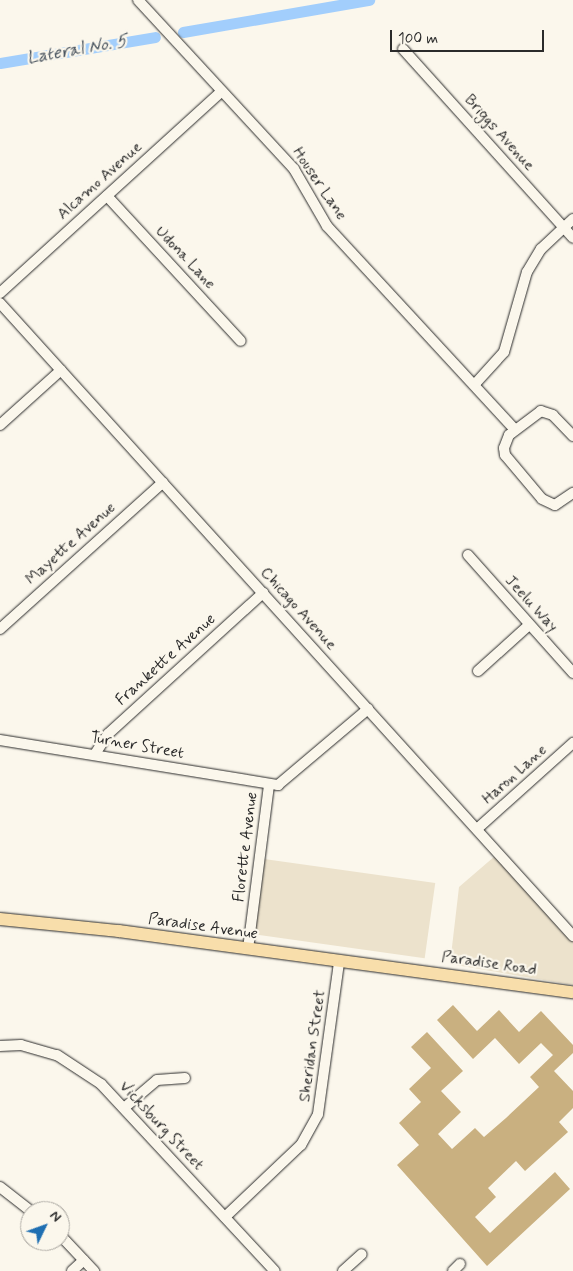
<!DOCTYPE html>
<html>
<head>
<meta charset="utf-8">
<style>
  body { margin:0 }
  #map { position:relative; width:573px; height:1271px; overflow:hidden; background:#fbf7ec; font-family:Mynerve,sans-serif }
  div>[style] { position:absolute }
  .built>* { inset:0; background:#ece2cc; transform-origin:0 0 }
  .canal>* { height:11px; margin:-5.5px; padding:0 5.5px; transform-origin:5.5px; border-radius:5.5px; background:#a2cefc }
  .building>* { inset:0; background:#c9b080 }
  .roads { filter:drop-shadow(0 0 1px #2b2b2b) drop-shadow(0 0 1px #2b2b2b) }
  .minor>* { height:10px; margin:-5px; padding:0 5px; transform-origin:5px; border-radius:5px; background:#fbf7ec }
  .major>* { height:12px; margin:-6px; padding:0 6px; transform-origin:6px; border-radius:6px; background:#f8deab }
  span { translate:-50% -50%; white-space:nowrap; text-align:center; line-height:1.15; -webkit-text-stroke:4.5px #fbf7ec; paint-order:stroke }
  .street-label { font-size:16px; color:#2b2b2b }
  .water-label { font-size:18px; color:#49545f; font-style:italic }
  .north { position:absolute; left:20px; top:1201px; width:50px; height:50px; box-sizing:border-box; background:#fbf7ec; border:1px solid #a8a59f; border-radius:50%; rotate:48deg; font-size:14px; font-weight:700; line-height:20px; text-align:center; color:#2b2b2b }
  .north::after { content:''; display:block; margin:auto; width:18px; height:22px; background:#1f6fb2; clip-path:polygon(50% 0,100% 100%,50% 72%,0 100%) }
  .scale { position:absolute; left:390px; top:30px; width:154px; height:22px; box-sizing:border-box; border:2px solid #2b2b2b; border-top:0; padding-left:6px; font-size:15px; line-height:18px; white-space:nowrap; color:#2b2b2b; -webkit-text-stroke:4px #fbf7ec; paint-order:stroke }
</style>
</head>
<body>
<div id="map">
  <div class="built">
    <i style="clip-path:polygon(495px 856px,563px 933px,573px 939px,573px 985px,450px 964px,459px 887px)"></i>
    <i style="left:257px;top:858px;width:180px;height:76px;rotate:8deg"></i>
  </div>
  <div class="canal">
    <i style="left:183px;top:32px;width:189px;rotate:-9.8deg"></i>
    <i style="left:0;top:63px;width:157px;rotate:-9.5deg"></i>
  </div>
  <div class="building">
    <i style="clip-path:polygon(453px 1005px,477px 1031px,499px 1010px,519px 1032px,541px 1011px,573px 1045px,573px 1053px,554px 1071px,573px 1091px,573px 1108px,559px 1122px,568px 1132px,525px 1171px,516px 1161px,488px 1188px,496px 1197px,475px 1217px,490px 1233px,555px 1172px,570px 1189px,487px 1266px,397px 1165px,419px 1145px,399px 1123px,421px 1102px,409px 1089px,431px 1068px,411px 1047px,427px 1032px,463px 1071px,441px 1091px,461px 1112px,438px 1134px,452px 1149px,475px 1128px,484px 1137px,506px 1118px,539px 1087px,530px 1077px,553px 1055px,541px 1043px,519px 1064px,495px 1038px,473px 1059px,437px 1020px)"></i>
  </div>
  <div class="roads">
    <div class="minor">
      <i style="left:138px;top:0;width:230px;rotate:47.3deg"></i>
      <i style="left:294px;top:169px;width:66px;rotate:59.9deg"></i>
      <i style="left:327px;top:226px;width:277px;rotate:47.3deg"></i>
      <i style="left:403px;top:49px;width:254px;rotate:48deg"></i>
      <i style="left:107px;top:196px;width:197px;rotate:47.3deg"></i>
      <i style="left:0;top:293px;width:299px;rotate:-42.3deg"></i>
      <i style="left:0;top:303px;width:854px;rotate:47.85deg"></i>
      <i style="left:475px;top:384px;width:43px;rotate:-47.8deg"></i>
      <i style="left:504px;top:352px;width:83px;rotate:-74deg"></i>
      <i style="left:527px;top:272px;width:27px;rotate:-59deg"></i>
      <i style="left:541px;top:249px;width:44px;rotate:-43.2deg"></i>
      <i style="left:0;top:425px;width:82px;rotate:-42deg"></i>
      <i style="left:573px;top:436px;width:29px;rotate:-134deg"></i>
      <i style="left:553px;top:415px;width:13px;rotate:-162deg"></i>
      <i style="left:541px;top:411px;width:40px;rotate:143deg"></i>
      <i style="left:509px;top:435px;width:14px;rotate:111deg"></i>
      <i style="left:504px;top:448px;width:7px;rotate:82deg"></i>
      <i style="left:505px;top:455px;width:57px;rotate:49.9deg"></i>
      <i style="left:542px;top:499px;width:14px;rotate:25deg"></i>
      <i style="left:555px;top:505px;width:22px;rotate:-34deg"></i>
      <i style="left:468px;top:555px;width:158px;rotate:48.3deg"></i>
      <i style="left:0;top:629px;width:219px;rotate:-42deg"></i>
      <i style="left:478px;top:671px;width:69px;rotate:-42deg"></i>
      <i style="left:0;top:740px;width:282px;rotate:9.2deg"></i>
      <i style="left:278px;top:785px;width:118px;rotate:-40.2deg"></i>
      <i style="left:95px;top:754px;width:24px;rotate:-57deg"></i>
      <i style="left:108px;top:734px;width:210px;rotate:-42.3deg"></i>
      <i style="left:477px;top:829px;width:129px;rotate:-41.9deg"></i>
      <i style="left:248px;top:949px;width:165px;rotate:-82.7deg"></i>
      <i style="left:0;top:1046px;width:21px;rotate:-3deg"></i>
      <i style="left:21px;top:1045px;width:37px;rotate:16deg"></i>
      <i style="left:57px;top:1055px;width:53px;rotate:33.4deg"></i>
      <i style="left:101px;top:1084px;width:255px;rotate:47.1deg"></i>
      <i style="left:124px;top:1108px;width:43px;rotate:-40.3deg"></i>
      <i style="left:157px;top:1080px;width:28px;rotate:-4deg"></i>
      <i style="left:0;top:1187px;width:39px;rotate:38deg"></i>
      <i style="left:225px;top:1217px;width:105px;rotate:-43.5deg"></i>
      <i style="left:301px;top:1145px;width:35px;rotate:-61deg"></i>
      <i style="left:318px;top:1114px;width:153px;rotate:-82.1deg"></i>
      <i style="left:60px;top:1235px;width:50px;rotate:46.6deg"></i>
      <i style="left:72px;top:1271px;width:16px;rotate:-43deg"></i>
      <i style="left:343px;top:1271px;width:25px;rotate:-42deg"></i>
      <i style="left:453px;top:1271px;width:10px;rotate:-45deg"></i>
    </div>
    <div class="major">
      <i style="left:0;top:919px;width:120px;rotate:5.8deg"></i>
      <i style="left:119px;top:931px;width:458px;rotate:7.7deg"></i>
    </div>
  </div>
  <div class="street-label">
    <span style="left:499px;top:133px;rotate:48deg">Briggs Avenue</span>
    <span style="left:100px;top:181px;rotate:-42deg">Alcamo Avenue</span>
    <span style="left:319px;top:184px;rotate:56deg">Houser Lane</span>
    <span style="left:185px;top:258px;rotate:47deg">Udona Lane</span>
    <span style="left:71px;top:544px;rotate:-42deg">Mayette Avenue</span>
    <span style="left:531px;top:604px;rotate:48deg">Jeelu Way</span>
    <span style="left:298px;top:609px;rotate:48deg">Chicago Avenue</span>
    <span style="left:166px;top:660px;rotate:-42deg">Frankette Avenue</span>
    <span style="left:137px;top:746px;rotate:10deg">Turner Street</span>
    <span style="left:515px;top:775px;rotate:-42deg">Haron Lane</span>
    <span style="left:246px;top:847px;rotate:-83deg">Florette Avenue</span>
    <span style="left:203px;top:927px;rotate:8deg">Paradise Avenue</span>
    <span style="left:489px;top:964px;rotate:8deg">Paradise Road</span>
    <span style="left:313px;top:1046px;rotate:-82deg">Sheridan Street</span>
    <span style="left:161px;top:1126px;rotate:47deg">Vicksburg Street</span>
  </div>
  <div class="water-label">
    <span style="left:77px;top:50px;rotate:-10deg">Lateral No. 5</span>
  </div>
  <div class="north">N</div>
  <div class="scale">100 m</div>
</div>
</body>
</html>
